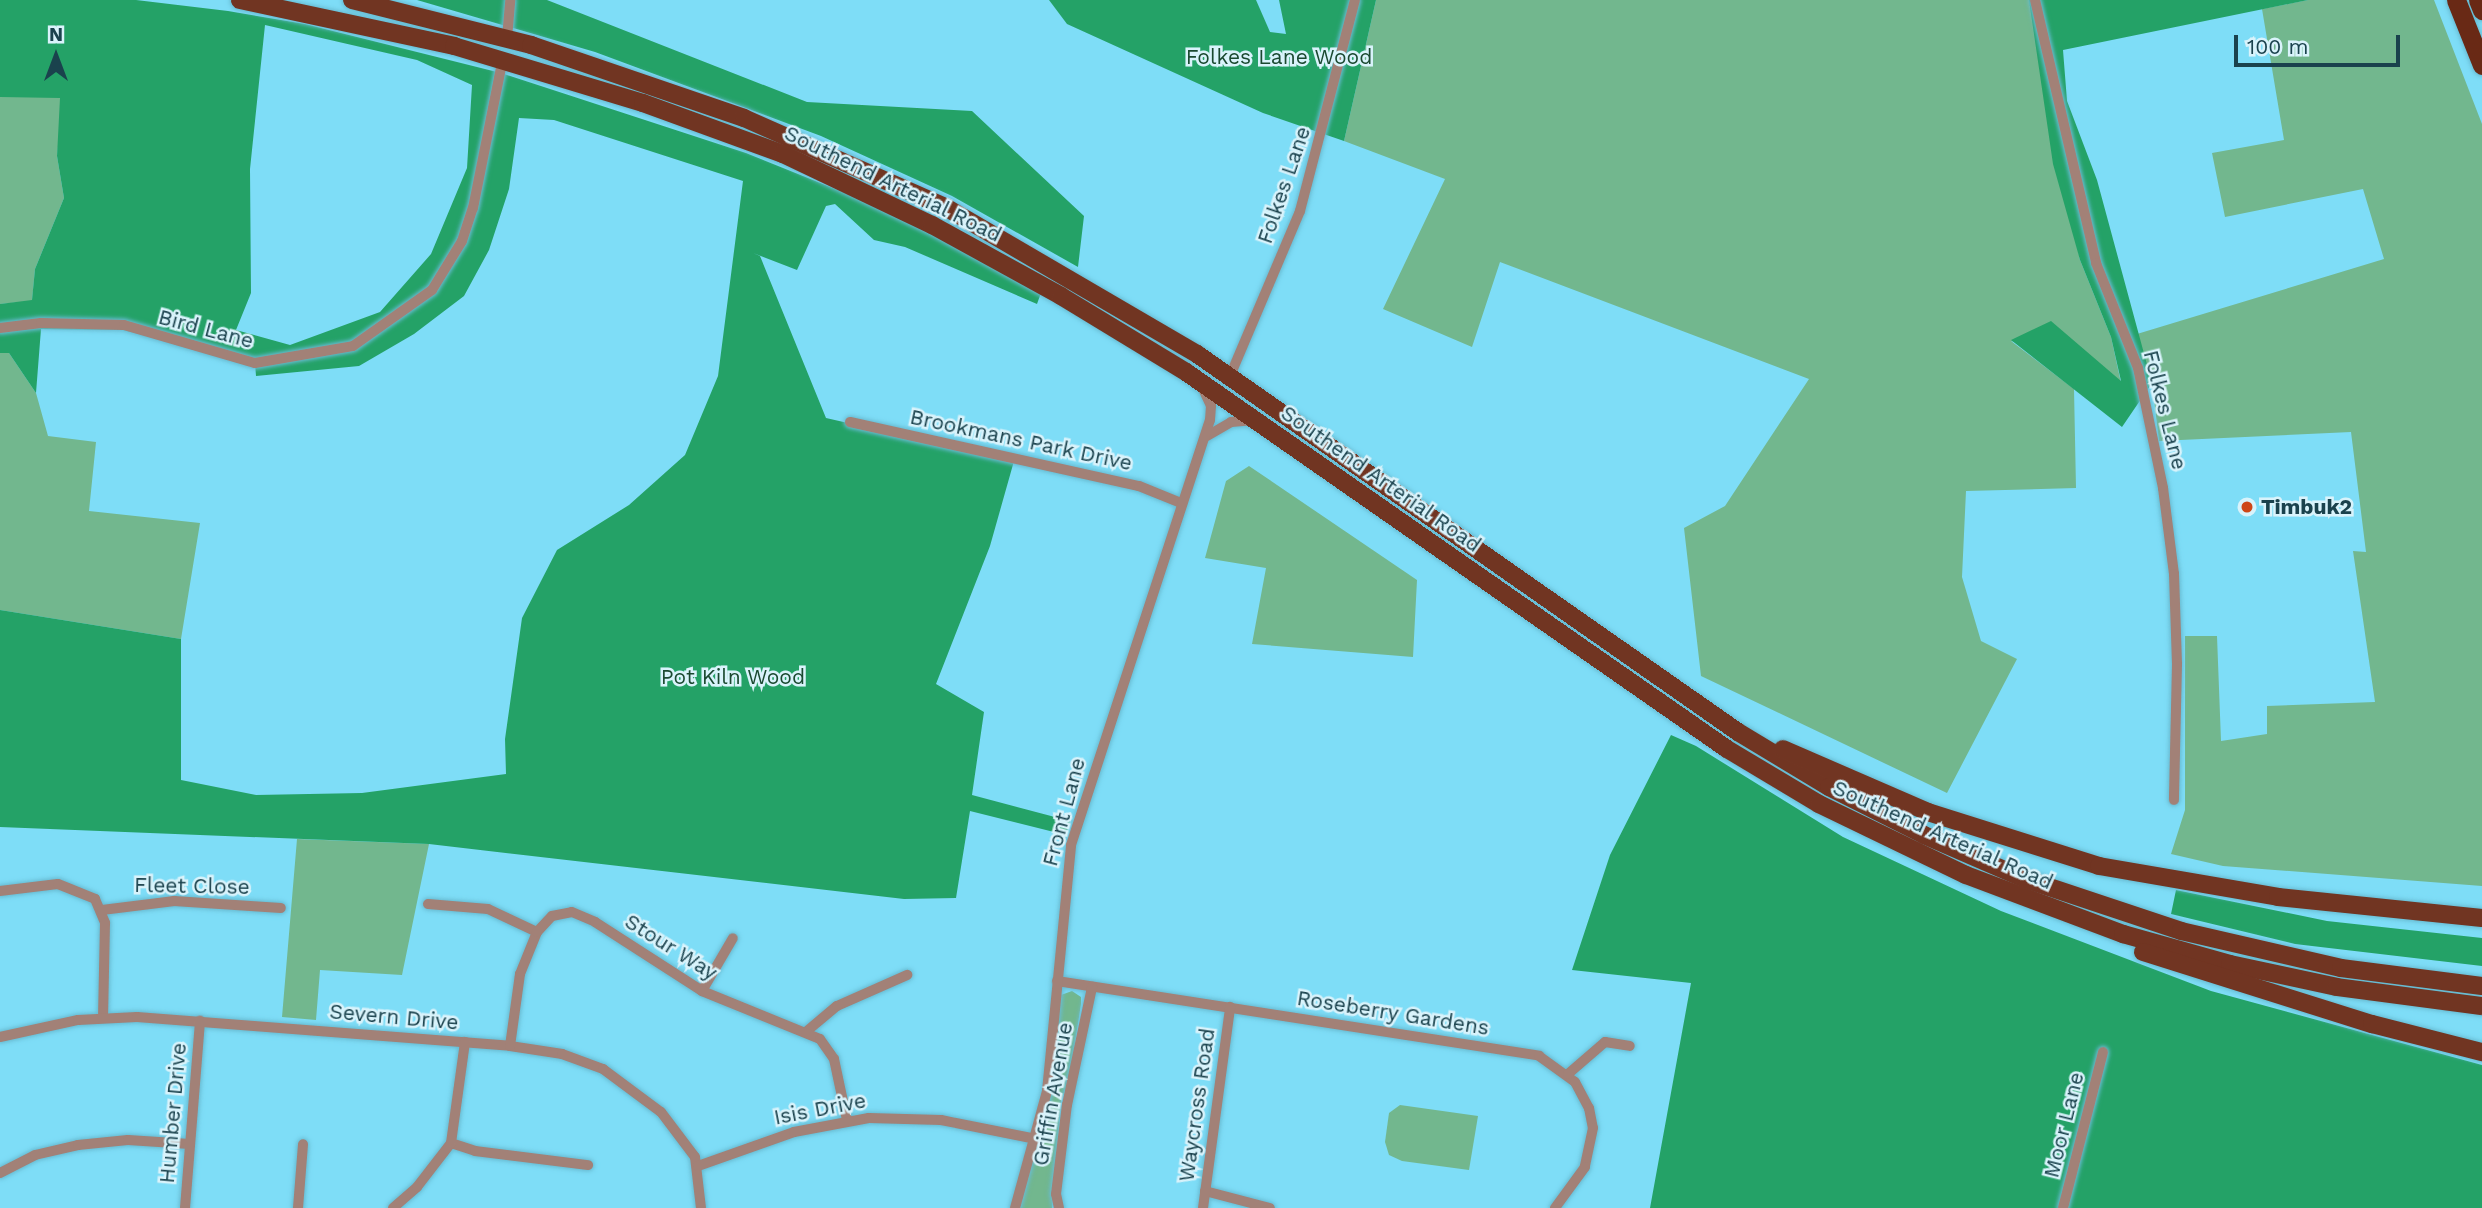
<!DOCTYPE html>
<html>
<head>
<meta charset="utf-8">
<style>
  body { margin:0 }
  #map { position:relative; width:2482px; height:1208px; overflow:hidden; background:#7eddf7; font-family:"Work Sans",sans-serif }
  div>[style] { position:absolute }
  .green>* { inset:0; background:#72b78e }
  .forest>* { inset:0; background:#24a267 }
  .roads { filter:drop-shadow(0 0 2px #68bbd2) drop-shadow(0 0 2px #68bbd2) }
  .minor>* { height:10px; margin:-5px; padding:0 5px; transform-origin:5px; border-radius:5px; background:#a28177 }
  .trunk>* { height:18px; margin:-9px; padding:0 9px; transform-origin:9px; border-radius:9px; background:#713522 }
  .motorway>* { height:19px; margin:-9.5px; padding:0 9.5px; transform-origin:9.5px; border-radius:9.5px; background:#692915 }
  .dots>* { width:19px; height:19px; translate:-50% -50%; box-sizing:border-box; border:4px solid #d9f3fb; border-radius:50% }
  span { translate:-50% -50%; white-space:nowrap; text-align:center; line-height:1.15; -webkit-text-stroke:5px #d9f3fb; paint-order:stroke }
  .park-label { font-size:21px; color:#1a4930 }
  .street-label { font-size:21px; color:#1a424d }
  .poi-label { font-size:21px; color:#1a424d; font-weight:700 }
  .left { translate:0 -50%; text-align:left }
  .north { position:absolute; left:21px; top:21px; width:70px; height:70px; -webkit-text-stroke:5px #d9f3fb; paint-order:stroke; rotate:0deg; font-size:19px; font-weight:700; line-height:28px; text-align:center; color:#1a424d }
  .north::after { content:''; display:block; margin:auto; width:24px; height:32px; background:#1a424d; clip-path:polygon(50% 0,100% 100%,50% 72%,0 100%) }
  .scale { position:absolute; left:2234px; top:35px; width:166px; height:32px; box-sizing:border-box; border:4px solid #1a424d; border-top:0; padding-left:9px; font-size:21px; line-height:24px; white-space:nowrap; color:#1a424d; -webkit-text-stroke:5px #d9f3fb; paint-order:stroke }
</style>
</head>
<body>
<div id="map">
  <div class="green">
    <i style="clip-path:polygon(1376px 0,2029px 0,2080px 260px,2111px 337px,2121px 383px,2093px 361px,2011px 341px,2074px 389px,2076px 488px,1966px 491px,1962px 577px,1981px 641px,2017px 659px,1947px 793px,1701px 676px,1684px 528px,1725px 506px,1809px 379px,1500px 262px,1472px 347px,1383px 309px,1445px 179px,1344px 141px)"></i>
    <i style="clip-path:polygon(2308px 0,2434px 0,2482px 124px,2482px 886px,2223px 866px,2171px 854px,2185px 810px,2185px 636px,2217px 636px,2221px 741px,2267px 734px,2267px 706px,2375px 702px,2353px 551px,2366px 552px,2351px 432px,2159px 441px,2152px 383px,2137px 334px,2384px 259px,2363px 189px,2225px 217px,2212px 153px,2284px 140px,2262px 9px)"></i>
    <i style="clip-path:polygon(0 96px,63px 97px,57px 156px,64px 198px,35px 269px,32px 301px,0 304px)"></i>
    <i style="clip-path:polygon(0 353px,9px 353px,36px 393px,48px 436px,96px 442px,89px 511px,200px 523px,181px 639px,0 610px)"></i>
    <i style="clip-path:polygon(1249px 466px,1417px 580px,1413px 657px,1252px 644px,1266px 568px,1205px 558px,1226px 481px)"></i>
    <i style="clip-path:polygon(297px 839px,429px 844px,402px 975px,320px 970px,316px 1020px,282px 1017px)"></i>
    <i style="clip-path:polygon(1072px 991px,1081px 997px,1081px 1004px,1070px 1076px,1061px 1101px,1052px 1208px,1020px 1208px,1061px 995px)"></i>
    <i style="clip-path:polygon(1400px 1105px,1478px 1116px,1469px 1170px,1402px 1161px,1389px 1155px,1385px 1142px,1389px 1113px)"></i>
  </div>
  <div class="forest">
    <i style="clip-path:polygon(evenodd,0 0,136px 0,228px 11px,305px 24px,501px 73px,746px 153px,875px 205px,1042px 290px,1037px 304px,905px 247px,874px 240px,835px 204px,826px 206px,797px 270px,753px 253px,760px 256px,826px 418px,1014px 461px,990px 546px,936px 684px,984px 712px,972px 795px,1070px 821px,1066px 835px,970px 811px,956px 898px,904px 899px,429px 844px,0 827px,0 610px,181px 639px,181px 780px,256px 795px,362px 793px,506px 774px,505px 739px,522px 618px,557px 550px,629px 505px,685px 455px,718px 376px,743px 181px,554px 120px,519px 118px,509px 189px,489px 250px,464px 296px,414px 334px,359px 366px,256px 376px,255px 363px,123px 330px,41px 329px,36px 393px,9px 353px,0 353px,0 304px,32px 300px,35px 269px,64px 198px,57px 156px,60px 98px,0 97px,0 0,265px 25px,417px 60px,472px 85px,467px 168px,431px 254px,380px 312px,290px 345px,236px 330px,251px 293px,250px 169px,265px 25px)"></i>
    <i style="clip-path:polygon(417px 0,547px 0,807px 102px,972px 111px,1084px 216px,1078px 267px,952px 196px,821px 136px,595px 52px)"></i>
    <i style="clip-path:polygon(1049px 0,1256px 0,1270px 32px,1286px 34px,1279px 0,1376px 0,1344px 141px,1263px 113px,1067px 24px)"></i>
    <i style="clip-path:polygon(2029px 0,2308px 0,2063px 50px,2067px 101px,2097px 180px,2152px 383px,2122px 427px,2011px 340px,2051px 321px,2121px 381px,2111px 337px,2080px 260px,2053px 164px)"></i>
    <i style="clip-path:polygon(1671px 735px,1696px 746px,1843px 837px,2001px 911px,2211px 991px,2482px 1065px,2482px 1208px,1650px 1208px,1691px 983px,1572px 970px,1610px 855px)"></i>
    <i style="clip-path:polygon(2176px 890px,2327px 921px,2482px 938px,2482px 966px,2295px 944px,2171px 914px)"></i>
  </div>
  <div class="roads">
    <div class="minor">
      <i style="left:2035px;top:0;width:270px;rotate:76.9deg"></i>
      <i style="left:2096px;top:263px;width:113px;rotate:68.2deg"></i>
      <i style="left:2138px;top:368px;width:123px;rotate:78.2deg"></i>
      <i style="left:2163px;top:488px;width:87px;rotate:82.7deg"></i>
      <i style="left:2174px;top:574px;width:90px;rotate:88.1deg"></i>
      <i style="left:2177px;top:664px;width:136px;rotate:91.3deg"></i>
      <i style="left:507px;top:38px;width:38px;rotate:-85deg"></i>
      <i style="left:0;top:328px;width:41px;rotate:-7deg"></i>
      <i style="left:41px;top:323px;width:83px;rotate:1.4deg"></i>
      <i style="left:124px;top:325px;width:136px;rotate:16.2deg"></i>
      <i style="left:255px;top:363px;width:99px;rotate:-9.8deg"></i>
      <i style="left:353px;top:346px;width:97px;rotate:-35.3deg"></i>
      <i style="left:432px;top:290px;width:57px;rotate:-58.5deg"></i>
      <i style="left:462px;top:241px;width:35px;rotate:-72deg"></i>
      <i style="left:473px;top:208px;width:153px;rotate:-78.7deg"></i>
      <i style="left:1230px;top:376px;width:179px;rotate:-67deg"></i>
      <i style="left:1300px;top:211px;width:218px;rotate:-75.4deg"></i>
      <i style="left:850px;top:422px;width:296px;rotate:12.5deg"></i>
      <i style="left:1139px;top:486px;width:45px;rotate:22deg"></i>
      <i style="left:1207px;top:436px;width:28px;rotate:-30deg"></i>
      <i style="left:1231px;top:422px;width:21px;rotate:-5deg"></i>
      <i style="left:0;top:891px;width:58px;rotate:-6.9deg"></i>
      <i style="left:58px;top:884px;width:40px;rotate:22deg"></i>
      <i style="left:95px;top:899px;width:26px;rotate:67deg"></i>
      <i style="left:105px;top:923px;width:95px;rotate:91.2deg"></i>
      <i style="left:428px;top:904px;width:60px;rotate:4.8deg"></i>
      <i style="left:488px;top:909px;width:54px;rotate:25.1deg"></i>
      <i style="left:102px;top:910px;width:73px;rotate:-7.1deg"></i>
      <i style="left:174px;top:901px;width:107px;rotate:3.7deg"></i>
      <i style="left:1057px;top:981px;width:488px;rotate:8.8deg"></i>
      <i style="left:1539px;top:1056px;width:44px;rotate:35.8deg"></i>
      <i style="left:1575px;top:1082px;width:30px;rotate:62deg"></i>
      <i style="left:1589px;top:1108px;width:20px;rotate:79deg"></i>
      <i style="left:1593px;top:1128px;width:40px;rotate:102deg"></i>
      <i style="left:1585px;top:1167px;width:51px;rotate:126.2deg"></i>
      <i style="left:702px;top:991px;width:61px;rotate:-59.7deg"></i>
      <i style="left:807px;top:1031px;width:39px;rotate:-40deg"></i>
      <i style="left:837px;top:1006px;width:77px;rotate:-23.9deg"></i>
      <i style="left:0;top:1037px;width:80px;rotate:-12.3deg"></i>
      <i style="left:78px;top:1020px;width:59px;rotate:-2.9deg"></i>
      <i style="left:137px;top:1017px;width:374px;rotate:4.4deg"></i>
      <i style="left:510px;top:1046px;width:53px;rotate:8.7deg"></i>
      <i style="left:562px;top:1054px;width:44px;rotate:20.1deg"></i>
      <i style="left:603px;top:1069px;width:72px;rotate:36.6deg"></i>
      <i style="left:661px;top:1112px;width:56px;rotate:52.9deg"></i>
      <i style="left:695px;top:1157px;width:51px;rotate:83.3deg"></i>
      <i style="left:510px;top:1046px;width:73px;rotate:-82.1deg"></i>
      <i style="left:520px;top:974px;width:45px;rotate:-68deg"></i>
      <i style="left:537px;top:932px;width:22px;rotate:-47deg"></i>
      <i style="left:552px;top:916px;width:20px;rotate:-11deg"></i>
      <i style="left:572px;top:912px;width:25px;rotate:23deg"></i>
      <i style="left:595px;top:922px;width:127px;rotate:32.8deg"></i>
      <i style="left:702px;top:991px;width:127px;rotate:22.1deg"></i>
      <i style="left:820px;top:1039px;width:24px;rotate:55deg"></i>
      <i style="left:834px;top:1059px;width:62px;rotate:78deg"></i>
      <i style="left:1568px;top:1074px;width:49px;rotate:-40.9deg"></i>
      <i style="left:1605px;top:1042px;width:25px;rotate:9deg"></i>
      <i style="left:451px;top:1143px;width:25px;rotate:18deg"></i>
      <i style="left:475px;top:1151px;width:114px;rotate:7.1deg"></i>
      <i style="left:698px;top:1166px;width:102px;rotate:-19.5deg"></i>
      <i style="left:794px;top:1132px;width:76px;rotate:-10.6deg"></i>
      <i style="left:869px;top:1118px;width:72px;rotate:1.6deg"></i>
      <i style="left:941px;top:1120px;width:97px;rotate:11.3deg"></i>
      <i style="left:0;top:1173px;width:39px;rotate:-27deg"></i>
      <i style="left:35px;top:1155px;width:44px;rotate:-13.1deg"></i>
      <i style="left:78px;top:1145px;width:50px;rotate:-5.7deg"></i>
      <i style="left:128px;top:1140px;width:62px;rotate:3.7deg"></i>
      <i style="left:1205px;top:1191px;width:67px;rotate:14.7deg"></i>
      <i style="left:185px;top:1208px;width:188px;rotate:-85.4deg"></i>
      <i style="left:298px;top:1208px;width:64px;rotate:-85.5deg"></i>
      <i style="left:393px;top:1208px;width:32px;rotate:-41deg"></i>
      <i style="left:417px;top:1187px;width:56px;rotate:-52.3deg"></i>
      <i style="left:451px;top:1143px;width:102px;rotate:-82.1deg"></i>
      <i style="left:1015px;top:1208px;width:121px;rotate:-74.7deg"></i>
      <i style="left:1047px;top:1091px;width:247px;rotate:-84.4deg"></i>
      <i style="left:1071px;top:845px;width:447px;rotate:-71.9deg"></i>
      <i style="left:1210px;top:420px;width:14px;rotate:-86deg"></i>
      <i style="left:1211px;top:406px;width:21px;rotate:-115deg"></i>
      <i style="left:1059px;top:1208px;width:14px;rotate:-102deg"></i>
      <i style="left:1056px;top:1194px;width:90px;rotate:-83deg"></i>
      <i style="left:1067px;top:1105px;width:121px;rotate:-78deg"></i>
      <i style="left:1203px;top:1208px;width:203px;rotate:-82.3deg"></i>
      <i style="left:2063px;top:1208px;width:161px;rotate:-75.6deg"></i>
    </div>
    <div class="trunk">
      <i style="left:240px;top:0;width:219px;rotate:12.1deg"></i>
      <i style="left:454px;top:46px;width:197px;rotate:16.8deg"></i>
      <i style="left:643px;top:103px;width:149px;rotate:20deg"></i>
      <i style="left:783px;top:154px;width:165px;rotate:25.5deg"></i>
      <i style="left:932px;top:225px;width:147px;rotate:28.8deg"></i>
      <i style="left:1061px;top:296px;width:146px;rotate:31.3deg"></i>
      <i style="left:1186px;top:372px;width:659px;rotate:34.87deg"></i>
      <i style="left:1727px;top:749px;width:107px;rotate:30.9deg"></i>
      <i style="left:1819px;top:804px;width:163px;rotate:25.8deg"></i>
      <i style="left:1966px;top:875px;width:168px;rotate:20.6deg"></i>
      <i style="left:2123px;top:934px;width:111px;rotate:15.7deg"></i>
      <i style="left:2230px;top:964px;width:109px;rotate:12.1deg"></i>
      <i style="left:2337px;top:987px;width:146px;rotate:7.5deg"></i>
      <i style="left:352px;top:0;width:185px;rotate:14.1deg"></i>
      <i style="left:531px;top:45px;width:225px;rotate:18.9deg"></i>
      <i style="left:744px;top:118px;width:222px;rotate:23.9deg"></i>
      <i style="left:947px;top:208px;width:290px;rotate:30.3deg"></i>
      <i style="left:1197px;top:354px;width:660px;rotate:34.94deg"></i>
      <i style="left:1738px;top:732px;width:106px;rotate:31.1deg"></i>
      <i style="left:1829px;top:787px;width:106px;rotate:26.8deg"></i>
      <i style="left:1924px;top:835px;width:110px;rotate:23.5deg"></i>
      <i style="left:2025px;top:879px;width:164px;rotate:18.4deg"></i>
      <i style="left:2181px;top:931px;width:164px;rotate:13deg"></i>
      <i style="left:2341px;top:968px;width:142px;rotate:7.3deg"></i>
      <i style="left:1783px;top:749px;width:158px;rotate:23.5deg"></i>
      <i style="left:1928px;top:812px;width:179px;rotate:17.5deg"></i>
      <i style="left:2099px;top:866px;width:182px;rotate:9.8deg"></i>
      <i style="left:2278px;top:897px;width:205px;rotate:5.9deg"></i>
      <i style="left:2143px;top:952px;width:240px;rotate:17.5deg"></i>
      <i style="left:2372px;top:1024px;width:114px;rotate:14.3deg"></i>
    </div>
    <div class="motorway">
      <i style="left:2456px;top:0;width:70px;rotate:68.2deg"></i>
      <i style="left:2478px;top:0;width:11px;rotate:68deg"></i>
    </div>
  </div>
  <div class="dots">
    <i style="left:2247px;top:507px;background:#ce4617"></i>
  </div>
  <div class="park-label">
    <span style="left:1279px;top:57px">Folkes Lane Wood</span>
    <span style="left:733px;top:677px">Pot Kiln Wood</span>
  </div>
  <div class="street-label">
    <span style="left:893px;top:184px;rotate:26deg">Southend Arterial Road</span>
    <span style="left:1284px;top:185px;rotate:-71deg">Folkes Lane</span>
    <span style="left:206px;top:329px;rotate:15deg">Bird Lane</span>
    <span style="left:2165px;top:410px;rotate:76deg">Folkes Lane</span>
    <span style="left:1021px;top:440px;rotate:12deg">Brookmans Park Drive</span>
    <span style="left:1381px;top:479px;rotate:35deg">Southend Arterial Road</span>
    <span style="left:1064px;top:812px;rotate:-75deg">Front Lane</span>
    <span style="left:1943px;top:835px;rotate:24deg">Southend Arterial Road</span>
    <span style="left:192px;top:886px;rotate:1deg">Fleet Close</span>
    <span style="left:671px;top:947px;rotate:32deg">Stour Way</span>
    <span style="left:1393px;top:1013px;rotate:9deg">Roseberry Gardens</span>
    <span style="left:394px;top:1017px;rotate:5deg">Severn Drive</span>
    <span style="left:1053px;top:1094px;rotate:-80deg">Griffin Avenue</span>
    <span style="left:1197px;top:1105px;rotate:-82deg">Waycross Road</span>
    <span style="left:820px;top:1109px;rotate:-11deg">Isis Drive</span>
    <span style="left:173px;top:1113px;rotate:-85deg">Humber Drive</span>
    <span style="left:2064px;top:1125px;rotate:-76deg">Moor Lane</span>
  </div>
  <div class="poi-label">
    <span class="left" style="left:2261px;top:507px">Timbuk2</span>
  </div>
  <div class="north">N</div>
  <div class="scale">100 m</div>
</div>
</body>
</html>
